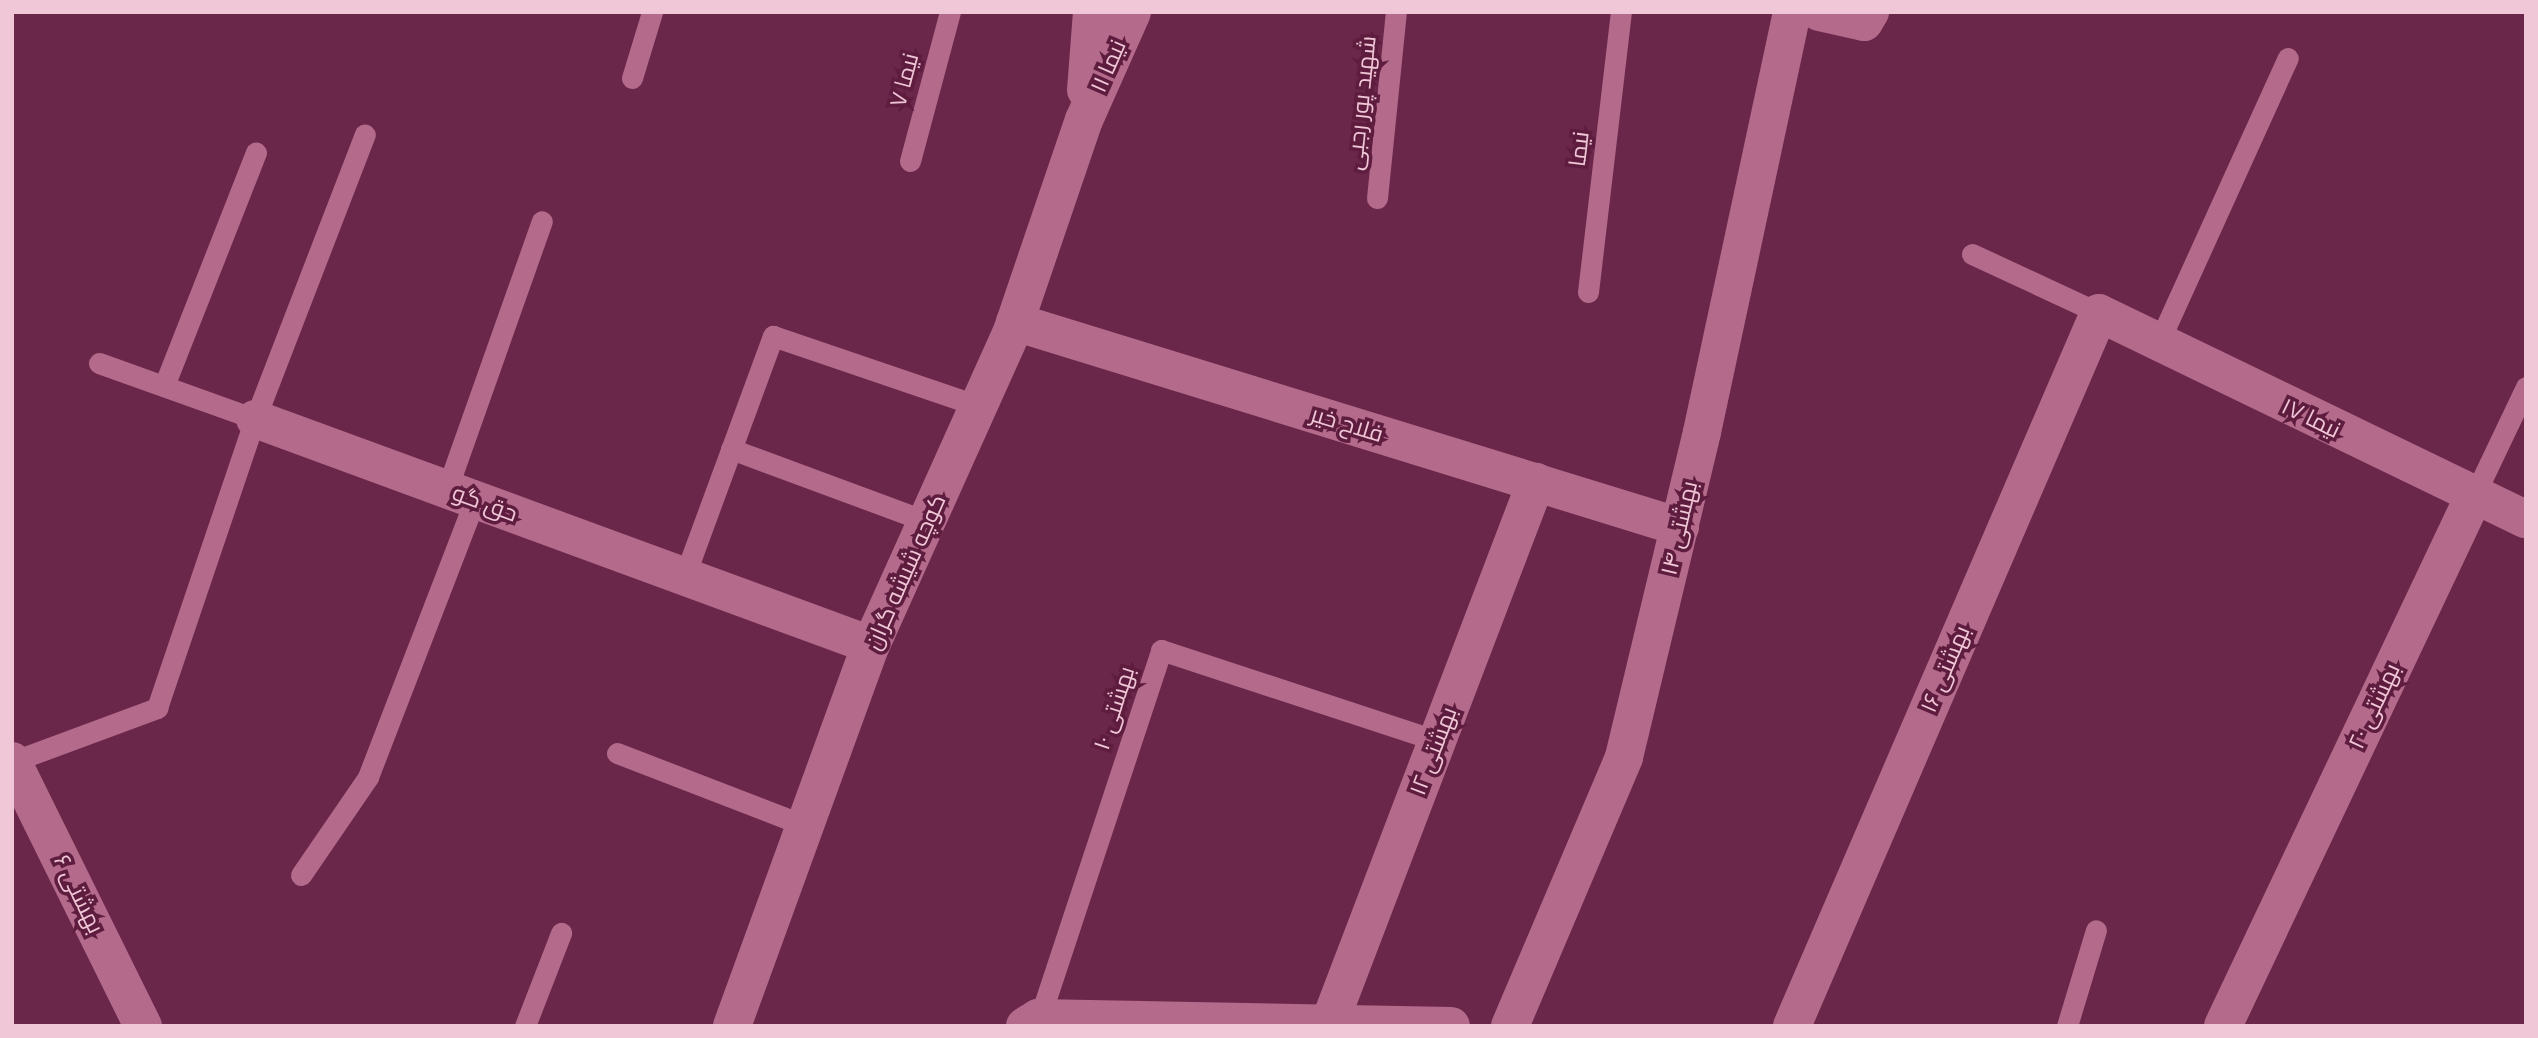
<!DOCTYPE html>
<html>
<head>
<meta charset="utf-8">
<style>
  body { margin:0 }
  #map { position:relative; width:2538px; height:1038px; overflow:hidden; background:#6a2749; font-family:"Zilla Slab",Cairo,serif }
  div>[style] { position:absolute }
  .lane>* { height:21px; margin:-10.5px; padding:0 10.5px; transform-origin:10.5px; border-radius:10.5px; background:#b36a8b }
  .street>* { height:38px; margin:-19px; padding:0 19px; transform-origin:19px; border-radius:19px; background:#b36a8b }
  .secondary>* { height:38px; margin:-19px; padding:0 19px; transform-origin:19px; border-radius:19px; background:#b36a8b }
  span { translate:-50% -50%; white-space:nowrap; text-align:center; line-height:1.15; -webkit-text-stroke:7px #5e1c3e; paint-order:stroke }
  .street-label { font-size:23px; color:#f0c7d7 }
  .frame { position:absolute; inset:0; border:14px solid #f0c7d7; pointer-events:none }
</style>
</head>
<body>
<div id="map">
  <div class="lane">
    <i style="left:632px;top:78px;width:69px;rotate:-73.1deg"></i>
    <i style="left:910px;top:161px;width:154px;rotate:-75deg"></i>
    <i style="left:1377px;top:198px;width:187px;rotate:-84.2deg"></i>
    <i style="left:1972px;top:254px;width:140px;rotate:24.9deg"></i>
    <i style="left:1588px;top:292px;width:282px;rotate:-83.3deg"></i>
    <i style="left:2158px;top:344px;width:314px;rotate:-65.6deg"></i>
    <i style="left:99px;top:363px;width:166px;rotate:19.7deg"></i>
    <i style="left:164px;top:386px;width:251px;rotate:-68.5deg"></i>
    <i style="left:731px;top:449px;width:208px;rotate:20.3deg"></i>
    <i style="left:447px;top:489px;width:284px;rotate:-70.5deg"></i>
    <i style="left:2474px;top:496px;width:121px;rotate:-64.5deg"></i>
    <i style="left:685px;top:575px;width:255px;rotate:-69.8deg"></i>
    <i style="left:773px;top:336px;width:218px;rotate:18.8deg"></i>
    <i style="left:617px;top:753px;width:203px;rotate:21.1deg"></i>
    <i style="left:14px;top:761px;width:153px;rotate:-20.3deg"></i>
    <i style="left:157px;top:708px;width:305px;rotate:-71.3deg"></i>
    <i style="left:255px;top:419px;width:305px;rotate:-68.9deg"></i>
    <i style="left:301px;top:875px;width:119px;rotate:-55.6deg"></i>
    <i style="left:368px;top:777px;width:297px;rotate:-68.9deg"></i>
    <i style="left:525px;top:1026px;width:100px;rotate:-68.8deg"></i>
    <i style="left:1037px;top:1026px;width:396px;rotate:-71.7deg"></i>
    <i style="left:1161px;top:650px;width:291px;rotate:18.2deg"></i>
    <i style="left:2067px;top:1026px;width:100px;rotate:-73.2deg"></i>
  </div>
  <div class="street">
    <i style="left:1819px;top:12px;width:46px;rotate:12.5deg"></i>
    <i style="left:1864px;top:22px;width:12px;rotate:-59deg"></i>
    <i style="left:1086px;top:90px;width:78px;rotate:-85.6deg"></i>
    <i style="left:1015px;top:322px;width:696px;rotate:17.13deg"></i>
    <i style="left:255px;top:419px;width:656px;rotate:20.15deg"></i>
    <i style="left:12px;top:761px;width:296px;rotate:63.7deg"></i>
    <i style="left:1331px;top:1019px;width:575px;rotate:-69.11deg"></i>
    <i style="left:732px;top:1026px;width:406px;rotate:-70deg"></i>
    <i style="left:871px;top:645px;width:341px;rotate:-65.8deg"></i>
    <i style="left:1011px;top:334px;width:226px;rotate:-71.2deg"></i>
    <i style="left:1084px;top:120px;width:118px;rotate:-66deg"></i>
    <i style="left:1510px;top:1026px;width:292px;rotate:-67deg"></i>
    <i style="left:1624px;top:757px;width:334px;rotate:-76.5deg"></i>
    <i style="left:1702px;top:432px;width:430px;rotate:-77.9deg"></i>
    <i style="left:1792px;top:1026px;width:776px;rotate:-66.7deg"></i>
    <i style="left:2099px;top:313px;width:474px;rotate:25.8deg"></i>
    <i style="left:2223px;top:1026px;width:586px;rotate:-64.66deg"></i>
  </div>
  <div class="secondary">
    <i style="left:1025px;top:1026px;width:15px;rotate:-32deg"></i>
    <i style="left:1038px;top:1018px;width:413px;rotate:1.1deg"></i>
  </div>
  <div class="street-label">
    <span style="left:1108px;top:66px;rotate:-66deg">نیما ۱۱</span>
    <span style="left:904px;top:80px;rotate:-75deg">نیما ۷</span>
    <span style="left:1361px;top:103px;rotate:-84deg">شهید پور رجبی</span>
    <span style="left:1579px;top:149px;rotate:-83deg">نیما</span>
    <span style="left:2311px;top:418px;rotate:26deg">نیما ۱۷</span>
    <span style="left:1347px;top:424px;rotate:17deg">فلاح خیر</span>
    <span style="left:485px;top:503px;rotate:20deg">حق گو</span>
    <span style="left:1679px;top:528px;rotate:-77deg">بهشتی ۱۴</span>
    <span style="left:905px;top:572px;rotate:-66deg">کوچه شیشه گران</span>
    <span style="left:1945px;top:669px;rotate:-67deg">بهشتی ۱۶</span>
    <span style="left:2374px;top:706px;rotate:-65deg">بهشتی ۲۰</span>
    <span style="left:1114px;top:708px;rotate:-72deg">بهشتی ۱۰</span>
    <span style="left:1433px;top:751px;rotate:-69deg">بهشتی ۱۲</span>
    <span style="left:79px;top:894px;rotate:64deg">بهشتی ۶</span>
  </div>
  <div class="frame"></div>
</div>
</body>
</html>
